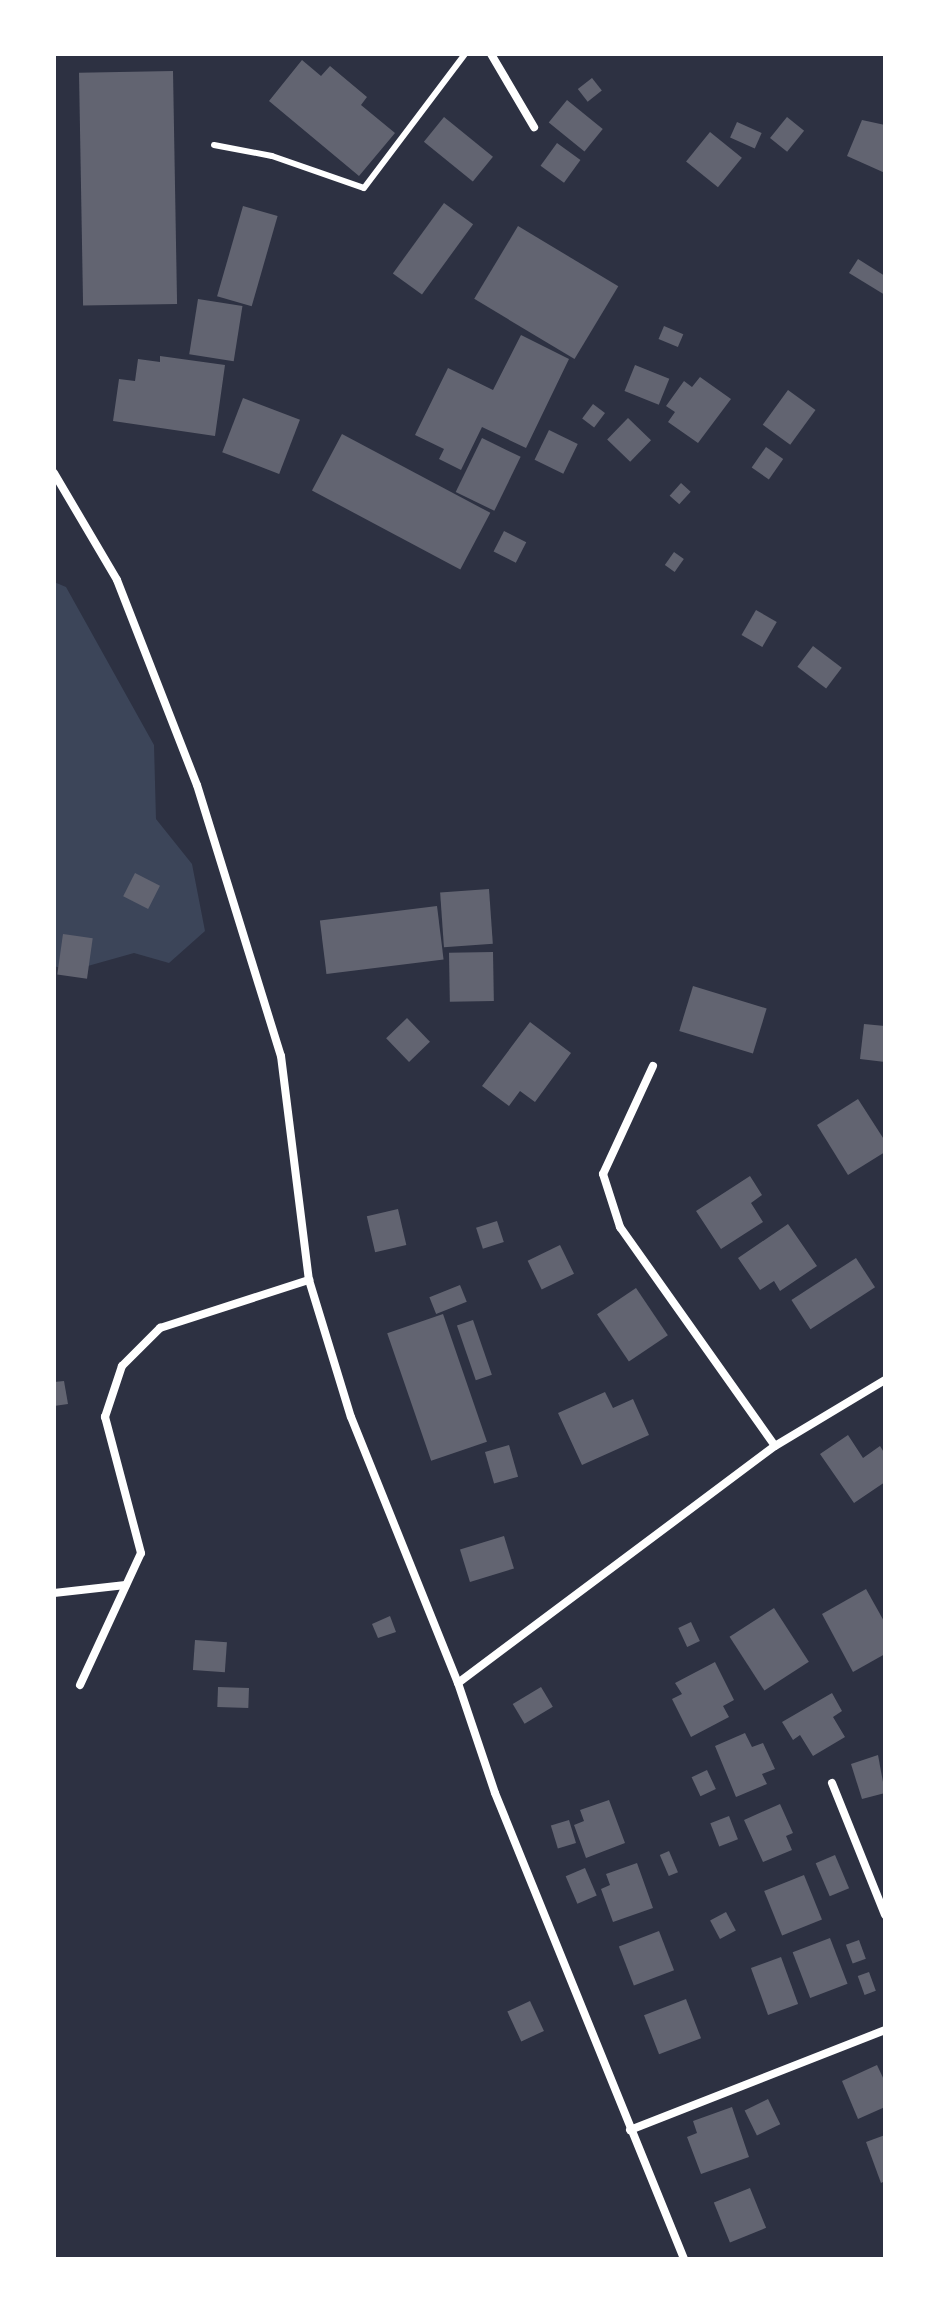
<!DOCTYPE html>
<html>
<head>
<meta charset="utf-8">
<style>
  body { margin:0 }
  #map { position:relative; width:939px; height:2313px; overflow:hidden; background:#2d3142; font-family:"Roboto Condensed",sans-serif }
  div>[style] { position:absolute }
  .green>* { inset:0; background:#3c4559 }
  .building>* { inset:0; background:#626471; transform-origin:0 0 }
  .service>* { height:6px; margin:-3px; padding:0 3px; transform-origin:3px; border-radius:3px; background:#fff }
  .minor>* { height:8px; margin:-4px; padding:0 4px; transform-origin:4px; border-radius:4px; background:#fff }
  span { translate:-50% -50%; white-space:nowrap; text-align:center; line-height:1.15; -webkit-text-stroke:6px #fff; paint-order:stroke }
  .frame { position:absolute; inset:0; border:56px solid #fff; pointer-events:none }
</style>
</head>
<body>
<div id="map">
  <div class="green">
    <i style="clip-path:polygon(54px 582px,66px 587px,154px 745px,156px 819px,192px 864px,205px 931px,169px 963px,134px 953px,70px 971px,54px 966px)"></i>
  </div>
  <div class="building">
    <i style="clip-path:polygon(302px 60px,321px 76px,330px 66px,367px 97px,361px 105px,395px 133px,359px 176px,269px 101px)"></i>
    <i style="left:173px;top:71px;width:233px;height:94px;rotate:89deg"></i>
    <i style="left:592px;top:78px;width:16px;height:18px;rotate:52deg"></i>
    <i style="left:567px;top:100px;width:46px;height:29px;rotate:39deg"></i>
    <i style="left:444px;top:117px;width:63px;height:32px;rotate:39deg"></i>
    <i style="left:787px;top:117px;width:22px;height:27px;rotate:39deg"></i>
    <i style="clip-path:polygon(862px 120px,885px 125px,885px 173px,847px 156px)"></i>
    <i style="left:737px;top:122px;width:27px;height:17px;rotate:24deg"></i>
    <i style="left:710px;top:132px;width:41px;height:38px;rotate:39deg"></i>
    <i style="left:557px;top:143px;width:29px;height:28px;rotate:36deg"></i>
    <i style="left:444px;top:203px;width:36px;height:87px;rotate:36deg"></i>
    <i style="left:243px;top:206px;width:36px;height:94px;rotate:16deg"></i>
    <i style="left:518px;top:226px;width:117px;height:85px;rotate:31deg"></i>
    <i style="clip-path:polygon(858px 259px,885px 276px,885px 295px,849px 273px)"></i>
    <i style="left:198px;top:299px;width:45px;height:56px;rotate:9deg"></i>
    <i style="left:664px;top:326px;width:21px;height:14px;rotate:23deg"></i>
    <i style="clip-path:polygon(521px 335px,569px 359px,526px 448px,482px 427px,461px 470px,439px 459px,444px 449px,415px 435px,448px 368px,493px 390px)"></i>
    <i style="clip-path:polygon(160px 356px,225px 365px,215px 436px,113px 421px,119px 379px,135px 381px,138px 359px,160px 362px)"></i>
    <i style="left:635px;top:365px;width:37px;height:28px;rotate:22deg"></i>
    <i style="clip-path:polygon(700px 377px,731px 399px,698px 443px,668px 422px,675px 412px,666px 406px,684px 381px,692px 387px)"></i>
    <i style="left:788px;top:390px;width:34px;height:43px;rotate:36deg"></i>
    <i style="left:243px;top:398px;width:61px;height:58px;rotate:21deg"></i>
    <i style="left:593px;top:404px;width:15px;height:18px;rotate:37deg"></i>
    <i style="left:628px;top:418px;width:32px;height:30px;rotate:44deg"></i>
    <i style="left:549px;top:430px;width:32px;height:33px;rotate:26deg"></i>
    <i style="left:342px;top:434px;width:168px;height:64px;rotate:28deg"></i>
    <i style="left:482px;top:438px;width:43px;height:60px;rotate:26deg"></i>
    <i style="left:766px;top:447px;width:21px;height:25px;rotate:35deg"></i>
    <i style="left:681px;top:483px;width:13px;height:17px;rotate:42deg"></i>
    <i style="left:504px;top:531px;width:25px;height:23px;rotate:27deg"></i>
    <i style="left:674px;top:552px;width:12px;height:16px;rotate:35deg"></i>
    <i style="left:756px;top:610px;width:24px;height:29px;rotate:30deg"></i>
    <i style="left:813px;top:646px;width:36px;height:26px;rotate:37deg"></i>
    <i style="left:135px;top:873px;width:28px;height:26px;rotate:27deg"></i>
    <i style="left:489px;top:889px;width:55px;height:49px;rotate:86deg"></i>
    <i style="left:437px;top:906px;width:54px;height:118px;rotate:83deg"></i>
    <i style="left:63px;top:934px;width:30px;height:41px;rotate:8deg"></i>
    <i style="left:493px;top:952px;width:49px;height:44px;rotate:89deg"></i>
    <i style="left:693px;top:986px;width:77px;height:47px;rotate:17deg"></i>
    <i style="left:407px;top:1018px;width:33px;height:29px;rotate:46deg"></i>
    <i style="clip-path:polygon(530px 1022px,571px 1053px,535px 1102px,520px 1091px,509px 1106px,482px 1086px)"></i>
    <i style="clip-path:polygon(864px 1024px,885px 1026px,885px 1062px,860px 1059px)"></i>
    <i style="clip-path:polygon(858px 1099px,885px 1141px,885px 1152px,848px 1175px,817px 1125px)"></i>
    <i style="clip-path:polygon(750px 1176px,762px 1195px,751px 1203px,763px 1222px,721px 1249px,696px 1211px)"></i>
    <i style="left:398px;top:1209px;width:37px;height:32px;rotate:77deg"></i>
    <i style="left:497px;top:1221px;width:22px;height:22px;rotate:72deg"></i>
    <i style="clip-path:polygon(788px 1224px,817px 1266px,780px 1291px,774px 1281px,760px 1290px,738px 1258px)"></i>
    <i style="left:560px;top:1245px;width:32px;height:36px;rotate:64deg"></i>
    <i style="left:856px;top:1258px;width:35px;height:77px;rotate:57deg"></i>
    <i style="left:460px;top:1285px;width:18px;height:33px;rotate:68deg"></i>
    <i style="left:636px;top:1288px;width:57px;height:47px;rotate:56deg"></i>
    <i style="left:443px;top:1314px;width:135px;height:59px;rotate:71deg"></i>
    <i style="left:473px;top:1320px;width:58px;height:17px;rotate:71deg"></i>
    <i style="clip-path:polygon(64px 1381px,68px 1404px,54px 1406px,54px 1382px)"></i>
    <i style="clip-path:polygon(605px 1392px,613px 1408px,633px 1399px,649px 1435px,582px 1465px,558px 1413px)"></i>
    <i style="clip-path:polygon(848px 1435px,863px 1458px,880px 1446px,885px 1454px,885px 1482px,854px 1503px,820px 1454px)"></i>
    <i style="left:509px;top:1445px;width:33px;height:25px;rotate:74deg"></i>
    <i style="left:504px;top:1536px;width:34px;height:46px;rotate:73deg"></i>
    <i style="clip-path:polygon(866px 1589px,885px 1623px,885px 1654px,853px 1672px,822px 1614px)"></i>
    <i style="left:774px;top:1608px;width:64px;height:53px;rotate:57deg"></i>
    <i style="clip-path:polygon(390px 1616px,396px 1632px,378px 1638px,372px 1624px)"></i>
    <i style="left:691px;top:1622px;width:21px;height:14px;rotate:65deg"></i>
    <i style="left:195px;top:1640px;width:32px;height:30px;rotate:4deg"></i>
    <i style="clip-path:polygon(715px 1662px,734px 1700px,723px 1706px,729px 1717px,691px 1737px,672px 1699px,682px 1694px,675px 1683px)"></i>
    <i style="left:218px;top:1687px;width:31px;height:20px;rotate:2deg"></i>
    <i style="left:541px;top:1687px;width:23px;height:33px;rotate:59deg"></i>
    <i style="clip-path:polygon(832px 1693px,842px 1711px,833px 1717px,845px 1737px,813px 1756px,800px 1735px,793px 1740px,782px 1722px)"></i>
    <i style="clip-path:polygon(745px 1733px,752px 1747px,763px 1743px,775px 1769px,762px 1774px,767px 1784px,736px 1797px,715px 1746px)"></i>
    <i style="clip-path:polygon(878px 1755px,885px 1793px,862px 1799px,851px 1764px)"></i>
    <i style="left:707px;top:1770px;width:21px;height:17px;rotate:65deg"></i>
    <i style="clip-path:polygon(609px 1800px,625px 1843px,586px 1858px,574px 1825px,584px 1821px,580px 1810px)"></i>
    <i style="clip-path:polygon(780px 1804px,793px 1833px,786px 1836px,792px 1850px,763px 1862px,744px 1820px)"></i>
    <i style="left:729px;top:1816px;width:25px;height:20px;rotate:69deg"></i>
    <i style="left:569px;top:1820px;width:24px;height:19px;rotate:73deg"></i>
    <i style="left:669px;top:1851px;width:23px;height:10px;rotate:67deg"></i>
    <i style="left:835px;top:1855px;width:36px;height:21px;rotate:67deg"></i>
    <i style="clip-path:polygon(637px 1863px,653px 1908px,613px 1922px,601px 1889px,610px 1885px,606px 1874px)"></i>
    <i style="left:585px;top:1868px;width:30px;height:21px;rotate:67deg"></i>
    <i style="left:804px;top:1875px;width:48px;height:43px;rotate:68deg"></i>
    <i style="left:726px;top:1912px;width:21px;height:18px;rotate:62deg"></i>
    <i style="left:659px;top:1931px;width:42px;height:43px;rotate:69deg"></i>
    <i style="left:830px;top:1938px;width:49px;height:40px;rotate:69deg"></i>
    <i style="left:859px;top:1940px;width:20px;height:14px;rotate:70deg"></i>
    <i style="left:781px;top:1957px;width:50px;height:32px;rotate:70deg"></i>
    <i style="left:869px;top:1972px;width:20px;height:12px;rotate:70deg"></i>
    <i style="left:686px;top:1999px;width:42px;height:45px;rotate:69deg"></i>
    <i style="left:530px;top:2001px;width:33px;height:25px;rotate:65deg"></i>
    <i style="clip-path:polygon(877px 2065px,885px 2082px,885px 2107px,858px 2119px,842px 2081px)"></i>
    <i style="left:768px;top:2099px;width:28px;height:26px;rotate:64deg"></i>
    <i style="clip-path:polygon(732px 2107px,749px 2157px,701px 2174px,687px 2137px,697px 2133px,693px 2121px)"></i>
    <i style="clip-path:polygon(885px 2135px,885px 2181px,881px 2183px,866px 2142px)"></i>
    <i style="left:750px;top:2188px;width:43px;height:39px;rotate:68deg"></i>
  </div>
  <div class="service">
    <i style="left:214px;top:145px;width:59px;rotate:10.7deg"></i>
    <i style="left:272px;top:156px;width:97px;rotate:19.2deg"></i>
    <i style="left:364px;top:188px;width:168px;rotate:-53deg"></i>
  </div>
  <div class="minor">
    <i style="left:491px;top:54px;width:85px;rotate:59.5deg"></i>
    <i style="left:54px;top:473px;width:124px;rotate:59.5deg"></i>
    <i style="left:117px;top:580px;width:220px;rotate:68.7deg"></i>
    <i style="left:197px;top:785px;width:284px;rotate:72.8deg"></i>
    <i style="left:281px;top:1056px;width:226px;rotate:82.9deg"></i>
    <i style="left:309px;top:1280px;width:143px;rotate:73deg"></i>
    <i style="left:351px;top:1417px;width:287px;rotate:68.1deg"></i>
    <i style="left:458px;top:1683px;width:116px;rotate:71.4deg"></i>
    <i style="left:495px;top:1793px;width:503px;rotate:67.92deg"></i>
    <i style="left:653px;top:1066px;width:119px;rotate:114.8deg"></i>
    <i style="left:603px;top:1174px;width:56px;rotate:72.2deg"></i>
    <i style="left:620px;top:1227px;width:268px;rotate:54.7deg"></i>
    <i style="left:54px;top:1593px;width:72px;rotate:-6.3deg"></i>
    <i style="left:458px;top:1683px;width:396px;rotate:-36.8deg"></i>
    <i style="left:775px;top:1446px;width:128px;rotate:-31deg"></i>
    <i style="left:80px;top:1685px;width:145px;rotate:-65.2deg"></i>
    <i style="left:141px;top:1553px;width:141px;rotate:-104.8deg"></i>
    <i style="left:105px;top:1417px;width:54px;rotate:-71.6deg"></i>
    <i style="left:122px;top:1366px;width:54px;rotate:-45deg"></i>
    <i style="left:160px;top:1328px;width:157px;rotate:-17.9deg"></i>
    <i style="left:832px;top:1783px;width:142px;rotate:68.1deg"></i>
    <i style="left:630px;top:2130px;width:274px;rotate:-21.4deg"></i>
  </div>
  <div class="frame"></div>
</div>
</body>
</html>
